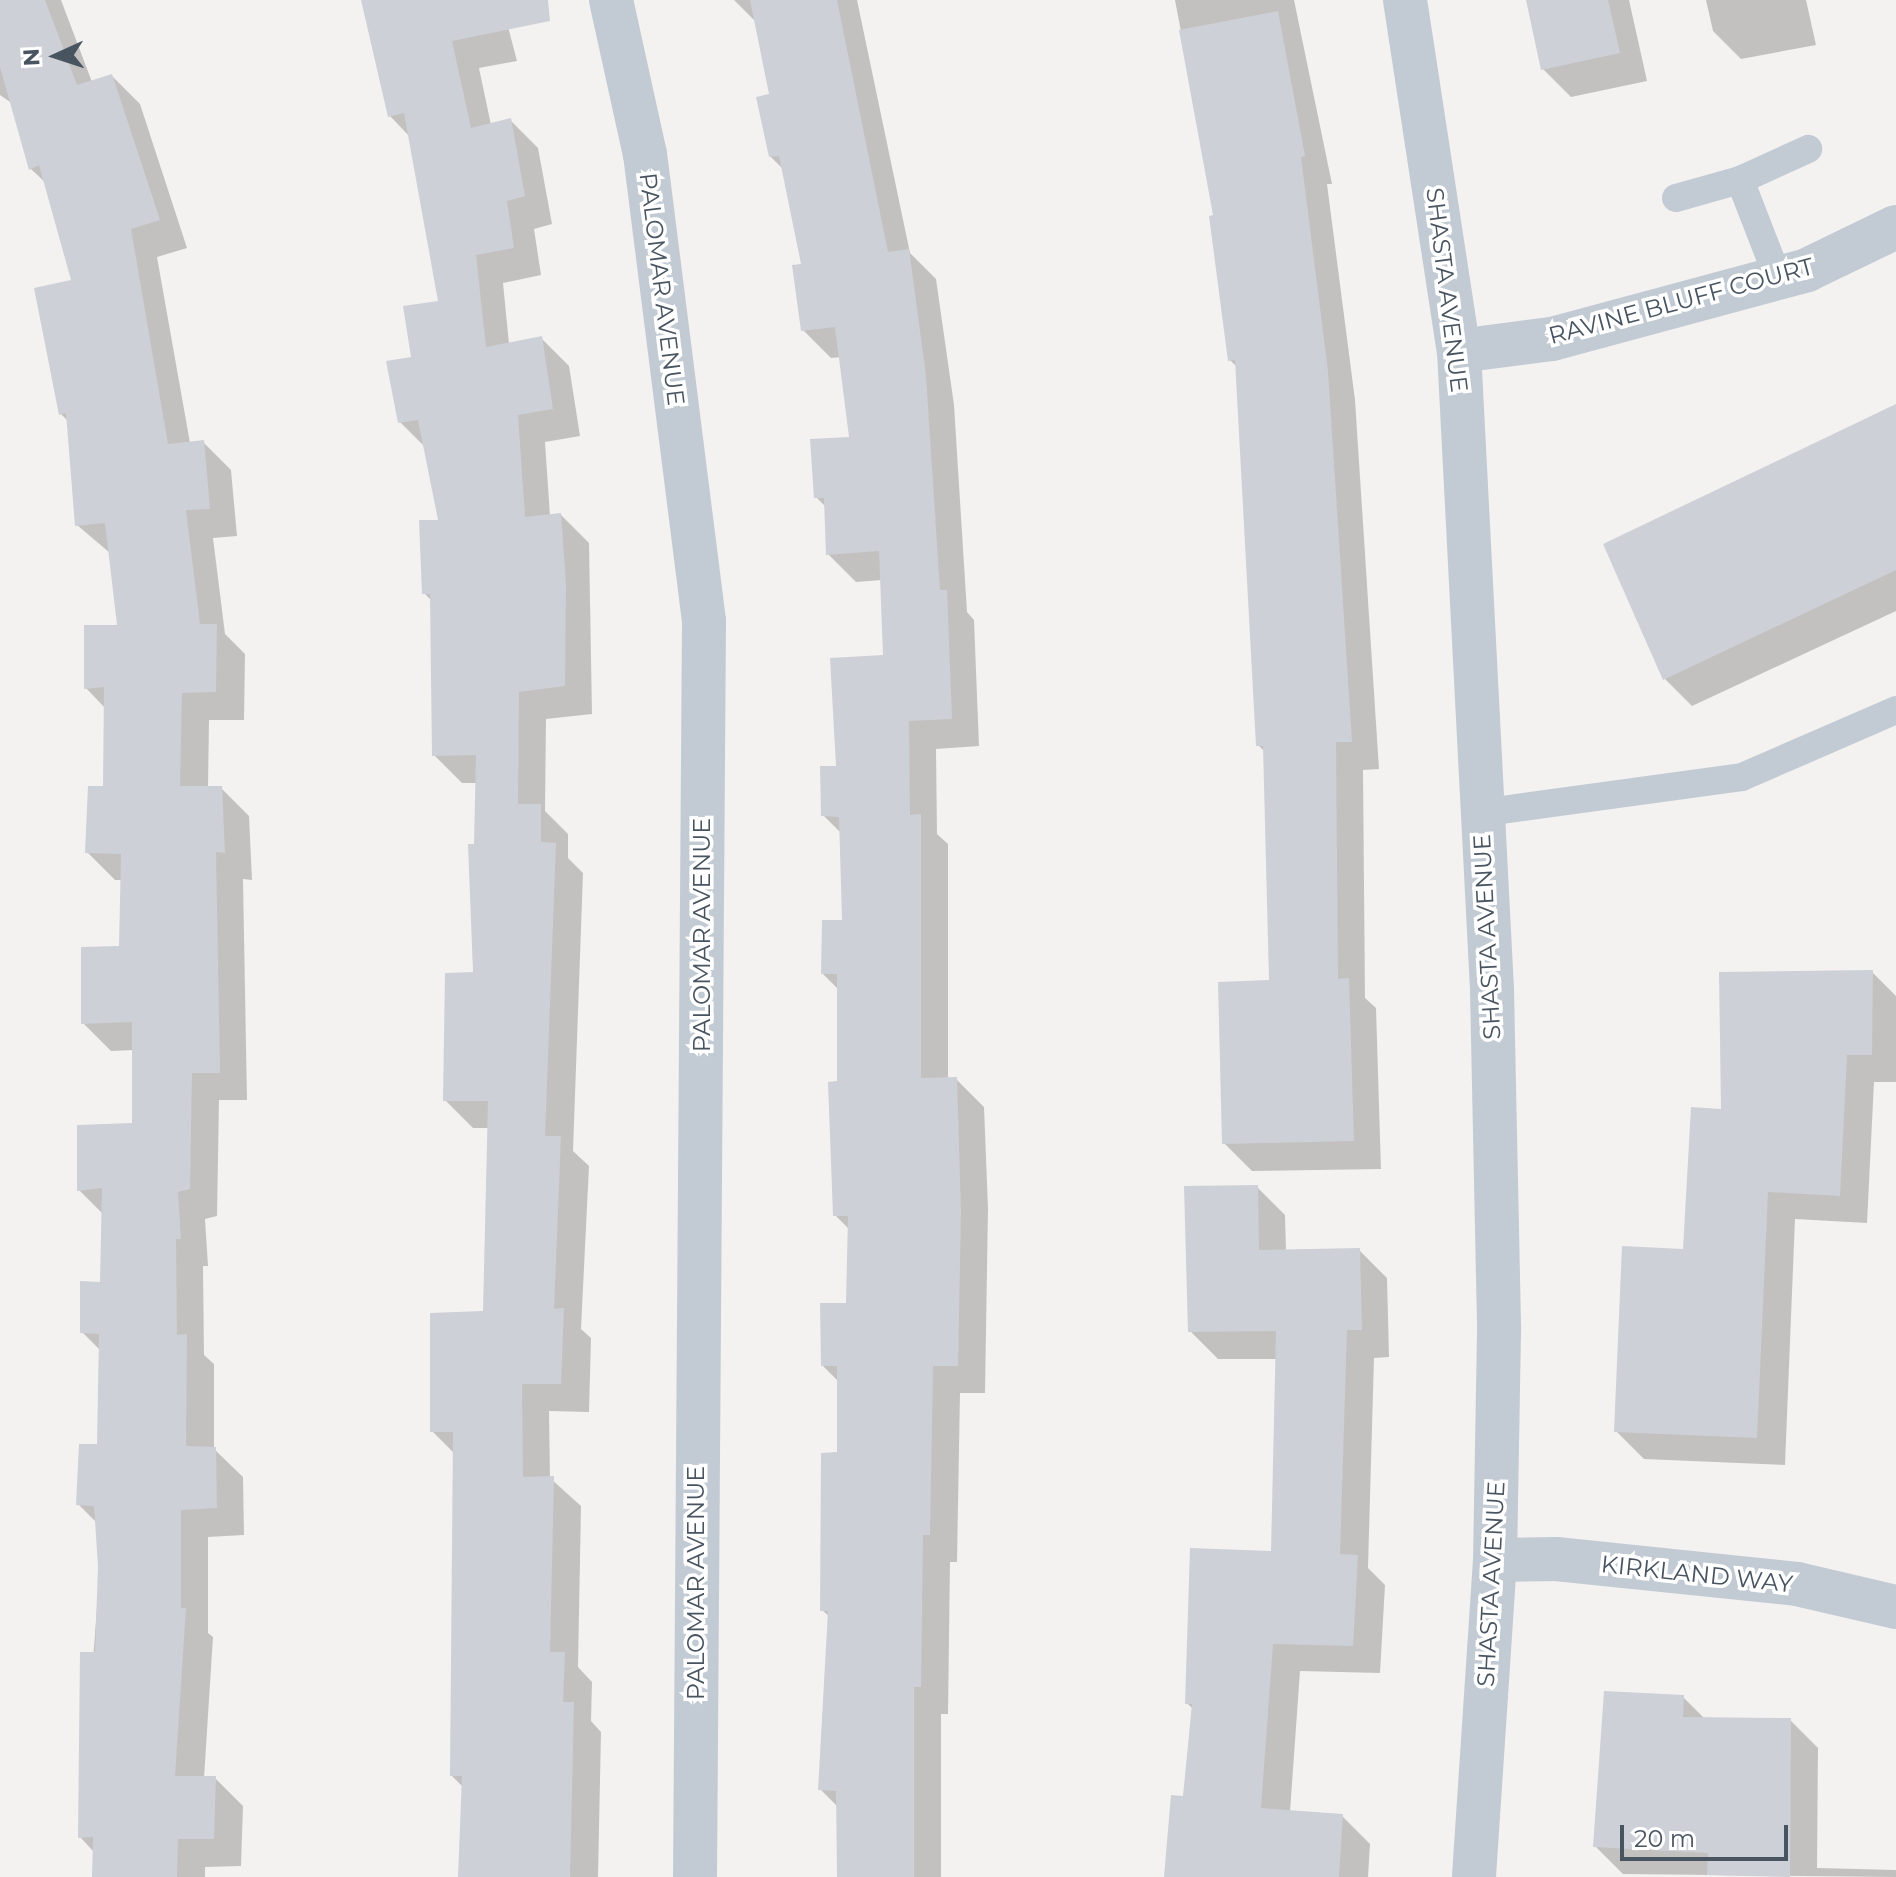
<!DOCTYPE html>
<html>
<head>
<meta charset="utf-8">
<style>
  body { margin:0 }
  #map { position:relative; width:1896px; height:1877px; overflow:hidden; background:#f4f1f1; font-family:Montserrat,sans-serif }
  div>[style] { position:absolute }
  .shadow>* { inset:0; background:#0003 }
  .building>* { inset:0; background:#cdd0d6 }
  .service>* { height:28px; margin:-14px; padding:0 14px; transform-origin:14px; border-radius:14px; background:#c2cbd3 }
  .minor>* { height:44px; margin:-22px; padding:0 22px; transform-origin:22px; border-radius:22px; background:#c2cbd3 }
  span { translate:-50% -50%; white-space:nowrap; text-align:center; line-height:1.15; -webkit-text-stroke:7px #fff; paint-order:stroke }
  .street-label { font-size:24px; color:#485460 }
  .north { position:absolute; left:16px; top:16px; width:80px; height:80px; -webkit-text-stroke:6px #fff; paint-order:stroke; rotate:267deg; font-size:22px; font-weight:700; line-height:32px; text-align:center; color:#485460 }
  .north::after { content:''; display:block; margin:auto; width:28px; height:36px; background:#485460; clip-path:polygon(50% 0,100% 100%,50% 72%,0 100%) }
  .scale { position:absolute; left:1620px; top:1825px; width:168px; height:36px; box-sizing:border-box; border:4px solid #485460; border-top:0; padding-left:10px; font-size:24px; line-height:28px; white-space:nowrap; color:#485460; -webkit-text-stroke:6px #fff; paint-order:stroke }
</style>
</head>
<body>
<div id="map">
  <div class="shadow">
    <i style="clip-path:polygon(0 0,61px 0,92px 82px,112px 76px,140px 104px,187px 248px,157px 257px,190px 443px,203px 442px,231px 470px,237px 536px,213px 538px,225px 634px,245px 654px,244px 720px,209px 720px,208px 788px,221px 788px,249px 816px,252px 880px,243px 879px,247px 1100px,219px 1100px,217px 1216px,205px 1219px,208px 1266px,203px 1266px,204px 1355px,214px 1364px,214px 1449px,243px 1477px,244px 1535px,208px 1537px,208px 1633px,213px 1637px,204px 1778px,215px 1778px,243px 1806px,241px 1866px,205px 1867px,205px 1877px,94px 1877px,94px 1852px,80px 1837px,100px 1566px,97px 1523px,78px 1504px,99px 1446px,101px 1351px,82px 1332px,102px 1284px,103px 1214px,79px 1190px,134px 1125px,134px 1050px,111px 1051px,83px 1023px,121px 948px,123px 880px,115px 880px,87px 852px,105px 788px,106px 709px,86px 688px,119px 627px,110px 553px,77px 525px,69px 422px,61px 414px,73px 282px,47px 184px,31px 169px,13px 104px,0 95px)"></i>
    <i style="clip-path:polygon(363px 0,501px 0,517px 61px,479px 68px,491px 125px,510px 120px,538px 148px,552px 224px,534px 229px,541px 275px,503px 283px,509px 344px,541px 338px,569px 366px,580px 436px,545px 442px,550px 516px,561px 515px,589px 543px,592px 714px,546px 719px,545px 811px,568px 834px,568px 858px,583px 873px,573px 1151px,589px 1166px,581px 1329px,591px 1338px,589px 1412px,549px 1411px,550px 1478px,581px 1506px,578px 1667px,592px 1682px,591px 1721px,601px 1732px,598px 1877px,460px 1877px,463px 1787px,452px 1776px,455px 1454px,432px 1431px,485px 1313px,489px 1128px,473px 1128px,445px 1100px,475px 974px,477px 783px,462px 783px,434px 755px,433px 602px,424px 593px,441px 522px,425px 447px,400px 422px,414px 358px,441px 302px,411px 138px,390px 116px)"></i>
    <i style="clip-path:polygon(734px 0,857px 0,910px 253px,936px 279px,954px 405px,967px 612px,974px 620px,979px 746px,936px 749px,937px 834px,948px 844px,948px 1079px,956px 1079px,984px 1107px,988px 1208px,985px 1393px,960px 1393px,957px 1562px,950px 1562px,948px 1714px,941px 1714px,941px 1877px,839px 1877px,838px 1807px,820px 1789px,830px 1617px,822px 1610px,839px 1454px,839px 1382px,823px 1366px,848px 1305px,849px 1229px,835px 1215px,839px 990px,823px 974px,844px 922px,842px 834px,823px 815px,885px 657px,882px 580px,856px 582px,828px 554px,826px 507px,816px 497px,852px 438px,841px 357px,831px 358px,803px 330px,804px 266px,783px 169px,770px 156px,771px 95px,756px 22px)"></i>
    <i style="clip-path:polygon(1175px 0,1294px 0,1332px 184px,1327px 184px,1355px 400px,1379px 769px,1363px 770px,1365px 998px,1376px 1008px,1381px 1169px,1252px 1171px,1224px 1143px,1271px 982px,1266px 753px,1258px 745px,1237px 367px,1230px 360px,1216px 217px)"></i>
    <i style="clip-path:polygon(1528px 0,1629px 0,1647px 81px,1571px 97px,1543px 69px)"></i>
    <i style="clip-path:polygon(1706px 0,1806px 0,1816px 45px,1741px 59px,1713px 31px)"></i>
    <i style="clip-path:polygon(1896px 407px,1896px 611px,1692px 706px,1664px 678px)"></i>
    <i style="clip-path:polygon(1872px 972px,1896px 996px,1896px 1082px,1874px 1082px,1867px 1223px,1795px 1219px,1785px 1465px,1644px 1459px,1616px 1431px,1685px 1251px,1724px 1111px)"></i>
    <i style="clip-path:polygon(1257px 1187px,1285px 1215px,1286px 1251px,1359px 1250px,1387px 1278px,1389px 1357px,1374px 1358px,1368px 1568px,1385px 1585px,1380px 1673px,1300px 1671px,1290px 1812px,1342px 1816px,1370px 1844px,1368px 1877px,1166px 1877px,1185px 1798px,1193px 1709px,1187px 1703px,1273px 1553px,1278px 1359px,1218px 1359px,1190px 1331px)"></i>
    <i style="clip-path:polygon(1683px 1697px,1705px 1719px,1790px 1720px,1818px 1748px,1817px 1868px,1896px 1870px,1896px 1877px,1623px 1874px,1595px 1846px)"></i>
  </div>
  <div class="building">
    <i style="clip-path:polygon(0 0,45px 0,77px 85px,112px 74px,160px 220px,131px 229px,168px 444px,204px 440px,210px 509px,186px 510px,200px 624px,217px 624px,216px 692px,182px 693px,180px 786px,222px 786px,225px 853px,216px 852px,220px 1073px,192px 1073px,190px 1189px,178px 1192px,181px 1239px,176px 1239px,177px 1335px,187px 1334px,186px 1446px,216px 1447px,217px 1508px,181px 1510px,181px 1608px,186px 1608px,175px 1776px,216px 1776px,214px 1839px,178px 1839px,177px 1877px,92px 1877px,93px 1837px,78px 1838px,80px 1652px,95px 1652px,98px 1566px,94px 1506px,76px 1505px,79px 1444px,97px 1444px,99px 1334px,80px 1333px,80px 1281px,100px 1282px,102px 1188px,77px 1191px,77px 1125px,132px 1123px,132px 1022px,81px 1024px,81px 947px,119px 946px,121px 854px,85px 853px,88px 786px,103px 786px,104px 687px,84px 689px,84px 625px,117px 625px,105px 523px,75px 526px,66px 413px,59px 415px,34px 288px,71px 280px,39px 165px,29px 170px,0 67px)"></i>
    <i style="clip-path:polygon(361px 0,548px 0,550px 21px,452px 41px,471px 128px,511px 118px,525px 196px,507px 201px,514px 248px,476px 255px,486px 347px,542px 336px,553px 409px,518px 415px,525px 517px,561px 513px,566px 584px,565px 686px,519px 692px,518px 804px,541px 804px,541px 842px,556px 843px,545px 1136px,561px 1136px,554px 1309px,564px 1308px,561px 1384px,522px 1384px,523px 1477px,554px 1476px,550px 1652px,565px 1652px,563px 1702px,574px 1702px,570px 1877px,458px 1877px,462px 1776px,450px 1776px,453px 1432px,430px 1432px,430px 1313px,483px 1311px,488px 1101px,443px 1101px,445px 973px,473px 972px,468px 844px,474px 844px,476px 755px,432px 756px,430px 594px,422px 594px,419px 520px,438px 520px,418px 420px,398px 423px,386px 361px,411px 357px,403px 306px,438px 301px,404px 113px,388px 117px)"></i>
    <i style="clip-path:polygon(750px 0,837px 0,888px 252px,909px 249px,926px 376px,940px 590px,947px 590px,952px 719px,909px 721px,910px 815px,921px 814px,921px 1078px,957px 1077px,961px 1212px,958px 1366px,933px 1366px,930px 1535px,923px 1535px,921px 1687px,914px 1687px,914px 1877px,837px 1877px,836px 1791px,818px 1790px,828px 1611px,820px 1611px,821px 1453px,837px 1452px,837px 1366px,821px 1366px,820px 1303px,846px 1303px,848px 1216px,833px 1216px,828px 1082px,837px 1081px,837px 974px,821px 974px,822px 920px,842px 920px,839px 817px,821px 816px,820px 766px,836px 766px,830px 658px,883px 655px,879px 551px,826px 555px,824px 498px,814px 498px,810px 439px,849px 437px,835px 327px,801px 331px,792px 265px,801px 264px,779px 156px,769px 157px,756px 97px,769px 94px)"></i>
    <i style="clip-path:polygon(1526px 0,1608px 0,1620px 53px,1541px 70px)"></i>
    <i style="clip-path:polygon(1278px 11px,1305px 156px,1301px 157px,1328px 371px,1352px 742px,1336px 742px,1338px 979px,1349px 978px,1354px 1141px,1222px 1144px,1218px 982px,1269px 980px,1263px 746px,1256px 746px,1235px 360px,1228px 361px,1209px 216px,1213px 215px,1179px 30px)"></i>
    <i style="clip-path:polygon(1896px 404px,1896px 570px,1663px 680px,1603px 544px)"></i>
    <i style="clip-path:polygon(1873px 970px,1872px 1055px,1847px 1055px,1840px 1196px,1768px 1192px,1757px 1438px,1614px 1432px,1622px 1246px,1683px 1249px,1691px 1107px,1721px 1109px,1719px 972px)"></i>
    <i style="clip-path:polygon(1258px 1185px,1259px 1250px,1360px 1248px,1362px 1330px,1347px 1330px,1340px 1554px,1358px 1555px,1353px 1646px,1273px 1644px,1261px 1808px,1343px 1814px,1339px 1877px,1164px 1877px,1171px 1795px,1183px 1796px,1192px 1704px,1185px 1704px,1190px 1548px,1271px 1551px,1276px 1331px,1188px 1332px,1184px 1186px)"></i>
    <i style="clip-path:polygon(1604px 1691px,1684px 1695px,1683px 1717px,1791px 1718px,1790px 1877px,1707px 1875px,1708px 1853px,1593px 1847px)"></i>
  </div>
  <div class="service">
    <i style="left:1740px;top:180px;width:105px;rotate:68.8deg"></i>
    <i style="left:1676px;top:198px;width:66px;rotate:-15.7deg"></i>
    <i style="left:1740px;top:180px;width:75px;rotate:-24.5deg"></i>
    <i style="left:1480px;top:813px;width:264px;rotate:-7.8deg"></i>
    <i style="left:1742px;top:777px;width:168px;rotate:-23.5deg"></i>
  </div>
  <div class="minor">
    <i style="left:611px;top:0;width:158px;rotate:77.6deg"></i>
    <i style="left:645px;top:154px;width:471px;rotate:82.8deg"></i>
    <i style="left:704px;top:621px;width:1256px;rotate:90.41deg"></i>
    <i style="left:1405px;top:0;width:355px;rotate:81.3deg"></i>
    <i style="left:1459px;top:351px;width:640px;rotate:87.04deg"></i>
    <i style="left:1492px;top:990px;width:342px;rotate:88.8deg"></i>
    <i style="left:1499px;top:1332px;width:228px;rotate:91deg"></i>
    <i style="left:1495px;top:1560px;width:318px;rotate:93.8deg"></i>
    <i style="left:1459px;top:351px;width:94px;rotate:-7.4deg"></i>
    <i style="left:1552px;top:339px;width:264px;rotate:-15.1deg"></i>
    <i style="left:1807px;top:270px;width:99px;rotate:-25.8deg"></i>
    <i style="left:1495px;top:1560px;width:61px;rotate:-0.9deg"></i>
    <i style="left:1556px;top:1559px;width:242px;rotate:5.9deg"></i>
    <i style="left:1797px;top:1584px;width:102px;rotate:13.1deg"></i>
  </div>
  <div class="street-label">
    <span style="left:662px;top:289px;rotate:83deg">PALOMAR AVENUE</span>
    <span style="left:1447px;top:290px;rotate:83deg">SHASTA AVENUE</span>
    <span style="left:1681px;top:301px;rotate:-15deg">RAVINE BLUFF COURT</span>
    <span style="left:702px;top:935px;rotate:-90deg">PALOMAR AVENUE</span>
    <span style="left:1487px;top:937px;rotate:-93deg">SHASTA AVENUE</span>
    <span style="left:1697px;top:1574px;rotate:6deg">KIRKLAND WAY</span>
    <span style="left:696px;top:1583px;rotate:-90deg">PALOMAR AVENUE</span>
    <span style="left:1491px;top:1584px;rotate:-87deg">SHASTA AVENUE</span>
  </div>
  <div class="north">N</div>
  <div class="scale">20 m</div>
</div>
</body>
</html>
